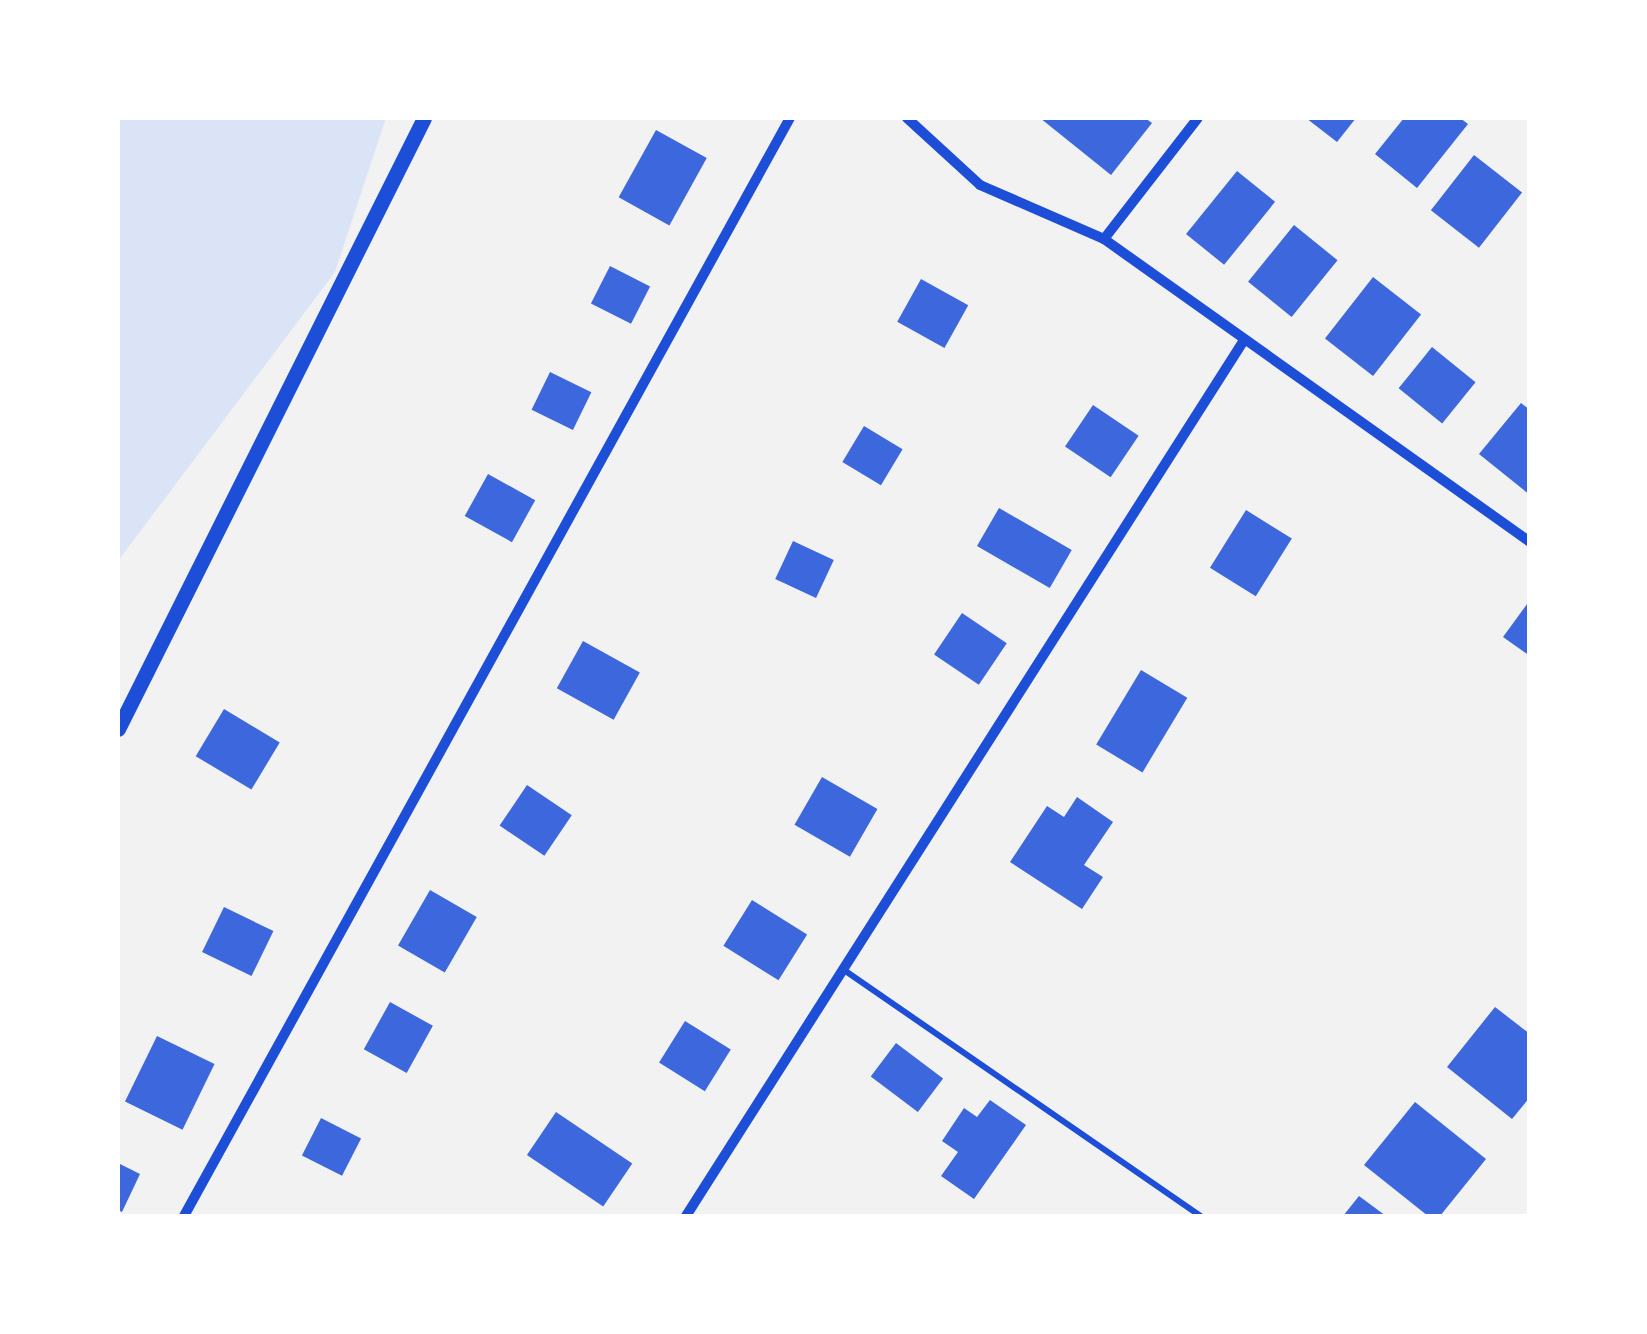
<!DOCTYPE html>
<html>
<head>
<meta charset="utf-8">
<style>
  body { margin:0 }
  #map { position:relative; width:1647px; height:1334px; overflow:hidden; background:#f2f2f2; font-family:Ubuntu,sans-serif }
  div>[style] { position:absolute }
  .green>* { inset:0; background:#dbe4f7 }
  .building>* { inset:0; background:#3d67dc; transform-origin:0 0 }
  .service>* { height:6px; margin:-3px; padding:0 3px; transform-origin:3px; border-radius:3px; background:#1d4ed8 }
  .minor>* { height:10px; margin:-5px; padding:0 5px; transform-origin:5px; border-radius:5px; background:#1d4ed8 }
  .tertiary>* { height:15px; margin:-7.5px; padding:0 7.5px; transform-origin:7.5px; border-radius:7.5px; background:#1d4ed8 }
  span { translate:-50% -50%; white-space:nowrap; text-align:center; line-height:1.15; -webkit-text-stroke:8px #fff; paint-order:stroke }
  .frame { position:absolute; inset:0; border:120px solid #fff; pointer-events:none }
</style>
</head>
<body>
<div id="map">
  <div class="green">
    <i style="clip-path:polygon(118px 118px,386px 118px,335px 272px,118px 561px)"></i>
  </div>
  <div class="building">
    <i style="clip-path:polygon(1040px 118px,1145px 118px,1152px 123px,1111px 175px)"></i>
    <i style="clip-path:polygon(1306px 118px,1356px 118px,1337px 142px)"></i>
    <i style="clip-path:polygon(1404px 118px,1460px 118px,1468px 124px,1417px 188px,1375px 154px)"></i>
    <i style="left:656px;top:130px;width:58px;height:77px;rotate:29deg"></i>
    <i style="left:1474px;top:155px;width:61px;height:70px;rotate:38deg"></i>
    <i style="left:1237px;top:171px;width:49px;height:81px;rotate:39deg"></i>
    <i style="left:1294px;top:225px;width:56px;height:73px;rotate:39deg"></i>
    <i style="left:610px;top:266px;width:45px;height:42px;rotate:27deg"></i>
    <i style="left:1373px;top:277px;width:61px;height:78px;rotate:38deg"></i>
    <i style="left:921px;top:279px;width:54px;height:49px;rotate:29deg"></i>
    <i style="left:1432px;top:347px;width:56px;height:53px;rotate:39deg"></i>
    <i style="left:550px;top:372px;width:46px;height:42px;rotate:26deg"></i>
    <i style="clip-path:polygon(1521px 403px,1530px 410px,1530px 495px,1479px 454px)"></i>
    <i style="left:1093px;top:405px;width:55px;height:50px;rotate:34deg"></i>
    <i style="left:864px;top:426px;width:45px;height:42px;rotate:31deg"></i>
    <i style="left:488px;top:474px;width:54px;height:48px;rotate:29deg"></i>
    <i style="left:999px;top:508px;width:84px;height:44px;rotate:30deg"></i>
    <i style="left:1246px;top:510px;width:54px;height:68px;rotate:32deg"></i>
    <i style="left:793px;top:541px;width:45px;height:42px;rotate:25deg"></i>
    <i style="clip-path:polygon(1530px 600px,1530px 656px,1503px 637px)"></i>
    <i style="left:962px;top:613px;width:54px;height:50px;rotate:34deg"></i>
    <i style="left:583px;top:641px;width:65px;height:54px;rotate:29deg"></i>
    <i style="left:1141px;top:670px;width:54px;height:87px;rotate:31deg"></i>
    <i style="left:224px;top:709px;width:65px;height:55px;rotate:31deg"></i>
    <i style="left:822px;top:777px;width:64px;height:55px;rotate:30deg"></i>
    <i style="left:527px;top:785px;width:54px;height:49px;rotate:34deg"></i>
    <i style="clip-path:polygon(1077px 797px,1113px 822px,1084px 865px,1103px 877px,1082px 909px,1010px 862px,1047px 806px,1064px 817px)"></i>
    <i style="left:430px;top:890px;width:54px;height:64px;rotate:30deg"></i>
    <i style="left:752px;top:900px;width:65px;height:54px;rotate:32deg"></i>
    <i style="left:224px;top:907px;width:55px;height:50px;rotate:26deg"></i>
    <i style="left:390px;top:1002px;width:49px;height:54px;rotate:29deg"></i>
    <i style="clip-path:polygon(1495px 1007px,1530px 1034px,1530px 1097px,1512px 1119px,1447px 1067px)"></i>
    <i style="left:685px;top:1021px;width:54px;height:49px;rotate:32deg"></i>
    <i style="left:157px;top:1036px;width:64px;height:73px;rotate:26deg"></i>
    <i style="left:896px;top:1043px;width:59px;height:42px;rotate:37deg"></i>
    <i style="clip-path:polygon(990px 1100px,1026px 1125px,974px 1199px,941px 1176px,958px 1152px,942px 1141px,964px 1108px,977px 1117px)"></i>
    <i style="clip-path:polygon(1415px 1102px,1486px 1159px,1440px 1216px,1428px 1216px,1364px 1165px)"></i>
    <i style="left:556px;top:1112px;width:92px;height:52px;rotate:34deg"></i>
    <i style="left:321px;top:1118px;width:45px;height:42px;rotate:27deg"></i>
    <i style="clip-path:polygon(118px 1163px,140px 1174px,122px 1212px,118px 1210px)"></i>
    <i style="clip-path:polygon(1359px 1196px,1386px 1216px,1343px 1216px)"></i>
  </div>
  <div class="service">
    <i style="left:844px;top:970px;width:434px;rotate:34.6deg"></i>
  </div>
  <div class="minor">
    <i style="left:907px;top:118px;width:99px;rotate:42.5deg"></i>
    <i style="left:980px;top:185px;width:135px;rotate:23.5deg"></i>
    <i style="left:1104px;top:239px;width:523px;rotate:35.42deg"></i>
    <i style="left:1104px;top:239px;width:153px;rotate:-52.2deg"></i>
    <i style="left:184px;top:1216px;width:1254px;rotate:-61.11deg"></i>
    <i style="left:686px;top:1216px;width:1039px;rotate:-57.5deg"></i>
  </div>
  <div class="tertiary">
    <i style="left:118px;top:729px;width:683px;rotate:-63.4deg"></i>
  </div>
  <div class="frame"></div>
</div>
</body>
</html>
